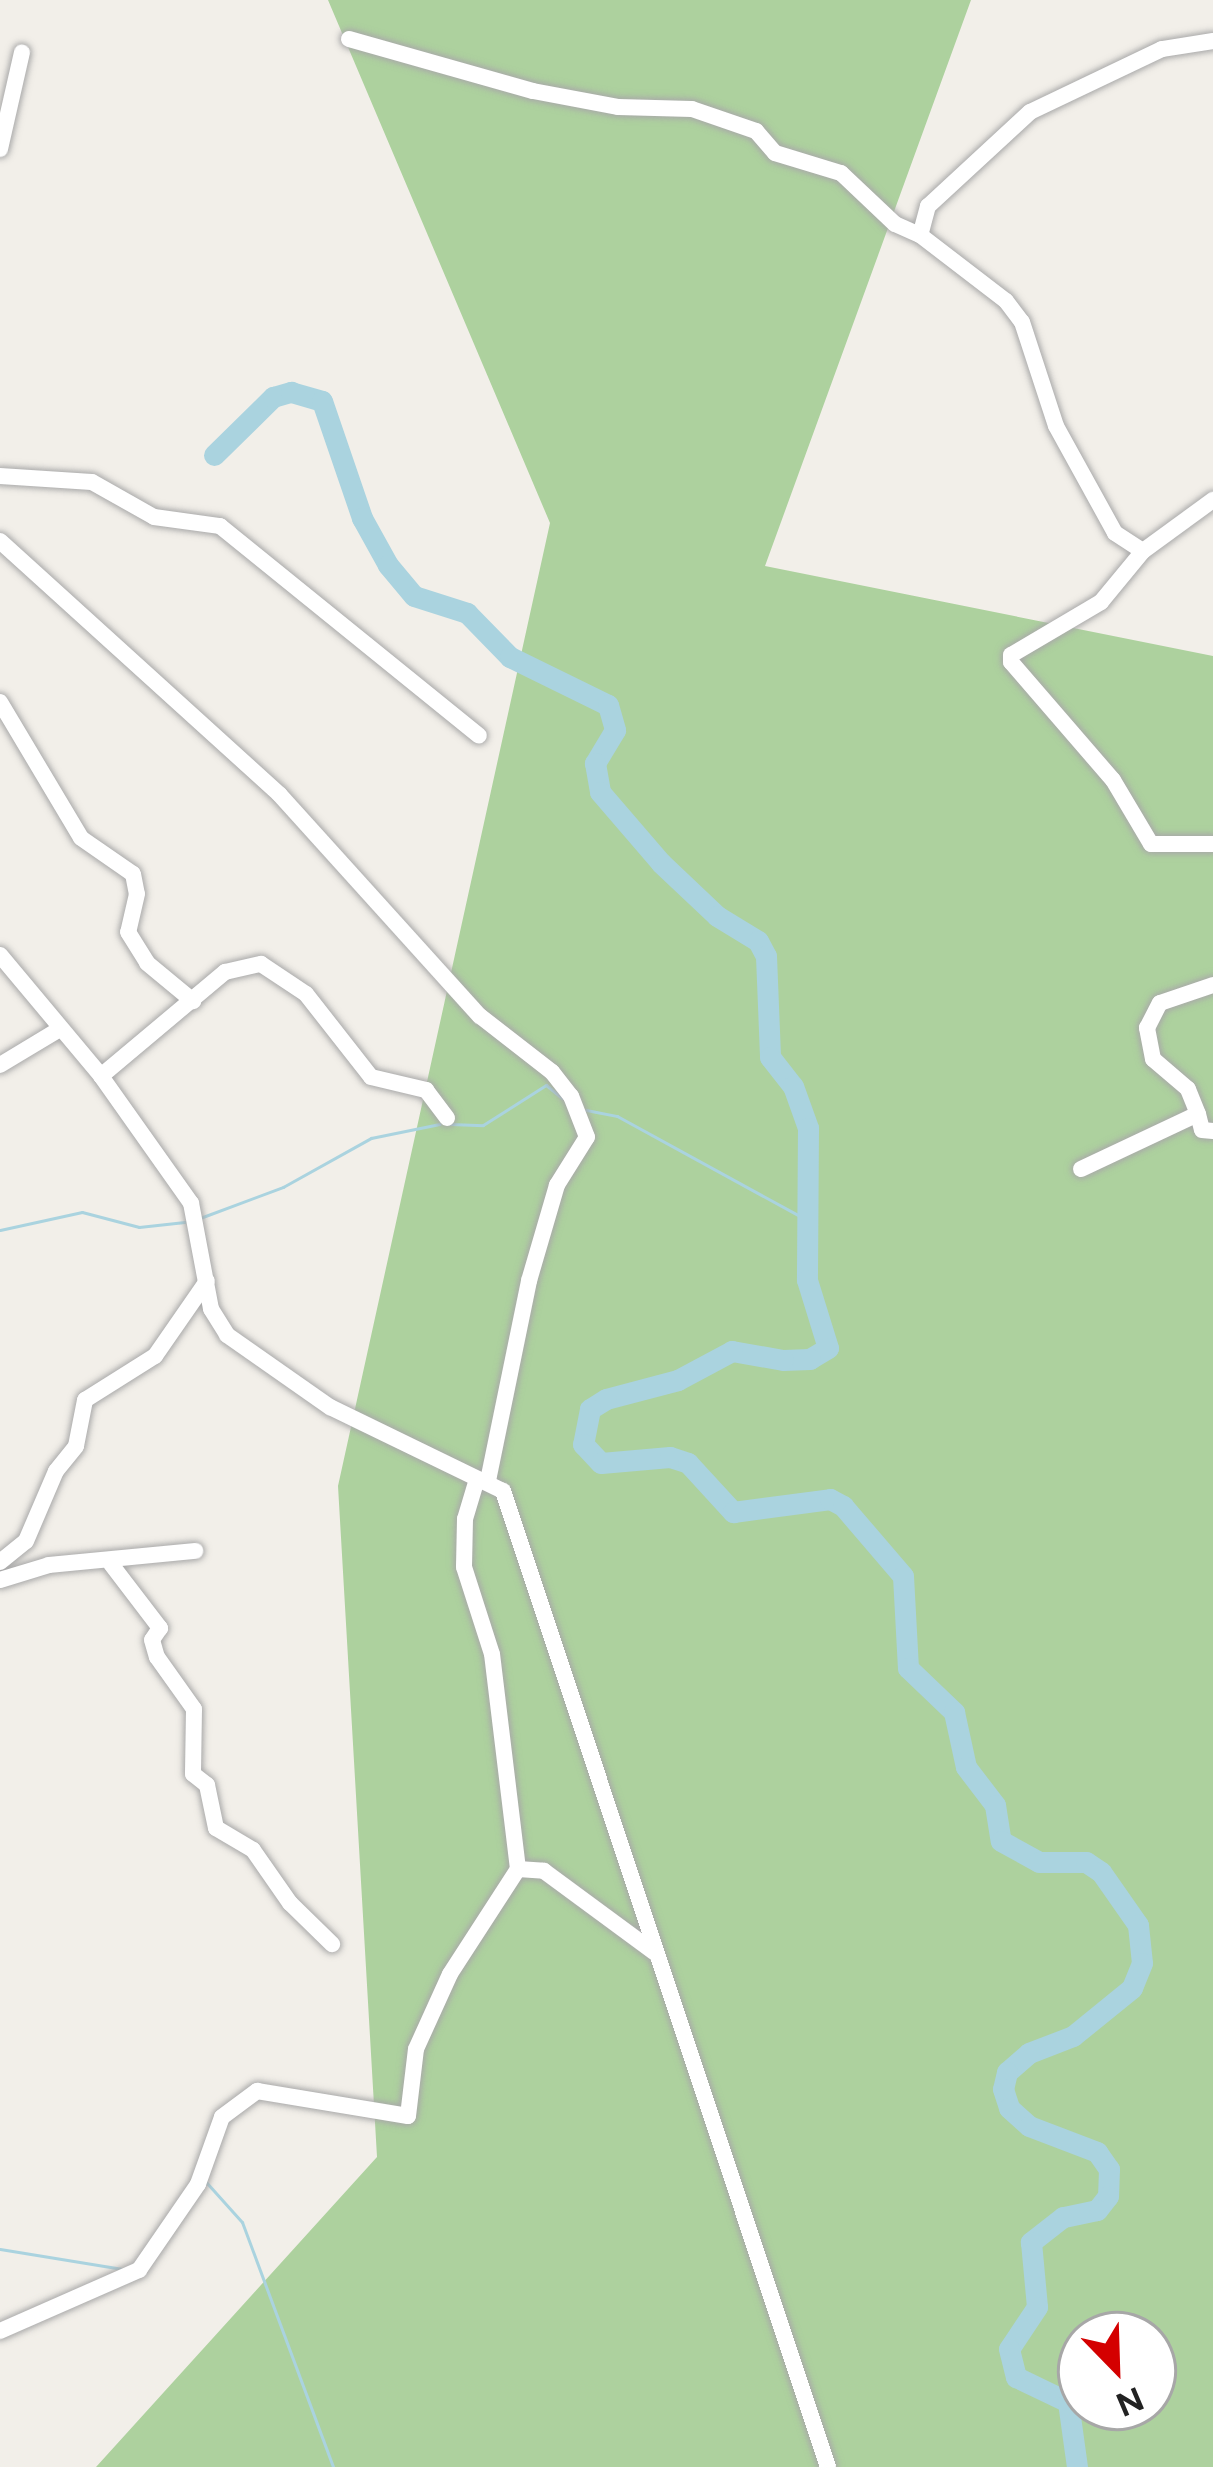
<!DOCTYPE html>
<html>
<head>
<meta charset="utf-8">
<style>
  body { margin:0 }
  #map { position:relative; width:1213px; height:2467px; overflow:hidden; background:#f2efe9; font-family:Figtree,sans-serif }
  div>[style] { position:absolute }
  .forest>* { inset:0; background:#add19e }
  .stream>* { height:3px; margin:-1.5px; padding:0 1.5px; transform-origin:1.5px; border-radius:1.5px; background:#aad3df }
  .river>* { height:21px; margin:-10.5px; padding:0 10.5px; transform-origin:10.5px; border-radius:10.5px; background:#aad3df }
  .roads { filter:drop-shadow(0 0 3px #a9a9a9) drop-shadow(0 0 3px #a9a9a9) }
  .minor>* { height:16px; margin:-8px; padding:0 8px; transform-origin:8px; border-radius:8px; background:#fff }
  span { translate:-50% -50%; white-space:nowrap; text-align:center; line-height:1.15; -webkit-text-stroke:10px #fff; paint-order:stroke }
  .north { position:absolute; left:1057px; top:2311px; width:120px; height:120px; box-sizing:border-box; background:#fff; border:3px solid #a7a7a7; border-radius:50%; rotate:157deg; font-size:33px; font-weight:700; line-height:48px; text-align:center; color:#222 }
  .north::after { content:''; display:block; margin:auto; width:42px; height:54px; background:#d40000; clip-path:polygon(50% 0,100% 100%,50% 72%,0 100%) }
</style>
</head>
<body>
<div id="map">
  <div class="forest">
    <i style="clip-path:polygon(evenodd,328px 0,971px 0,765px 566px,1213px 656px,1213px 2467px,96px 2467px,377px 2157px,338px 1486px,550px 523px,328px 0,1081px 2335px,1153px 2335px,1153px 2407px,1081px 2407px,1081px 2335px)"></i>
  </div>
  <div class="stream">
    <i style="left:586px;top:1110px;width:32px;rotate:11deg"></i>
    <i style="left:617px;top:1116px;width:219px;rotate:28.7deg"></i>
    <i style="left:450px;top:1124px;width:33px;rotate:2deg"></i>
    <i style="left:483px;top:1125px;width:75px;rotate:-32.4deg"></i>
    <i style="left:546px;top:1085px;width:21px;rotate:39deg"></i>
    <i style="left:200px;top:1218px;width:89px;rotate:-20.5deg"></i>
    <i style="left:283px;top:1187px;width:101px;rotate:-29.1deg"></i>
    <i style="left:371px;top:1138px;width:70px;rotate:-11.5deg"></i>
    <i style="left:0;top:1230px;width:84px;rotate:-12.4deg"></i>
    <i style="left:82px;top:1212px;width:59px;rotate:14.7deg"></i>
    <i style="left:139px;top:1227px;width:46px;rotate:-6.2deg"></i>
    <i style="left:206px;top:2182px;width:54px;rotate:48deg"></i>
    <i style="left:242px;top:2222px;width:261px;rotate:69.6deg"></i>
    <i style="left:0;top:2249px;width:124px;rotate:9.3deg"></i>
  </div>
  <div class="river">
    <i style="left:214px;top:455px;width:83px;rotate:-44.5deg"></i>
    <i style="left:273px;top:397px;width:19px;rotate:-16deg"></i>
    <i style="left:291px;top:392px;width:32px;rotate:16deg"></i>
    <i style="left:322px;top:401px;width:124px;rotate:71.1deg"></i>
    <i style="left:362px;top:518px;width:54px;rotate:61deg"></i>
    <i style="left:388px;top:565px;width:40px;rotate:50deg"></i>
    <i style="left:414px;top:596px;width:56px;rotate:17.8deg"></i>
    <i style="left:467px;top:613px;width:62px;rotate:45.7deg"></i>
    <i style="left:510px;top:657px;width:109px;rotate:26.1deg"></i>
    <i style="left:608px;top:705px;width:26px;rotate:74deg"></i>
    <i style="left:615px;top:730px;width:39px;rotate:121deg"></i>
    <i style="left:595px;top:763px;width:29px;rotate:80deg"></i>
    <i style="left:600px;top:792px;width:94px;rotate:49.3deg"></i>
    <i style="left:661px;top:863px;width:77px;rotate:43.4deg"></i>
    <i style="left:717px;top:916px;width:48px;rotate:31.4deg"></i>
    <i style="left:758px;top:941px;width:17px;rotate:62deg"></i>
    <i style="left:766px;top:956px;width:101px;rotate:87.7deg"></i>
    <i style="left:770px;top:1057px;width:37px;rotate:52deg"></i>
    <i style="left:793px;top:1086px;width:45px;rotate:70.3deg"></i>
    <i style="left:808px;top:1128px;width:152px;rotate:90.4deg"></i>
    <i style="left:807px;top:1280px;width:71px;rotate:72.8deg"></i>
    <i style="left:828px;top:1348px;width:21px;rotate:149deg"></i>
    <i style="left:810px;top:1359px;width:27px;rotate:178deg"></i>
    <i style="left:783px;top:1360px;width:52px;rotate:-170deg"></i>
    <i style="left:732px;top:1351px;width:61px;rotate:151.8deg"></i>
    <i style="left:678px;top:1380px;width:74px;rotate:165.2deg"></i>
    <i style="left:606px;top:1399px;width:19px;rotate:148deg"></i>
    <i style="left:590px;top:1409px;width:36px;rotate:101deg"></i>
    <i style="left:583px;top:1444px;width:26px;rotate:47deg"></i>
    <i style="left:601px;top:1463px;width:69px;rotate:-5deg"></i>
    <i style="left:670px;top:1457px;width:19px;rotate:18deg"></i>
    <i style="left:688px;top:1463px;width:67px;rotate:47.4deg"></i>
    <i style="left:733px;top:1512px;width:98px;rotate:-7.6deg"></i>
    <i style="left:830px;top:1499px;width:15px;rotate:28deg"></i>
    <i style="left:843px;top:1506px;width:92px;rotate:49.4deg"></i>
    <i style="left:903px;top:1576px;width:92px;rotate:86.9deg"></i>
    <i style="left:908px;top:1668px;width:64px;rotate:43.7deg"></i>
    <i style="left:954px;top:1712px;width:56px;rotate:77.7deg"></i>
    <i style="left:966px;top:1767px;width:48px;rotate:52.7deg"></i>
    <i style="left:995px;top:1805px;width:36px;rotate:81deg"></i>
    <i style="left:1001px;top:1841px;width:43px;rotate:28.9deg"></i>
    <i style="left:1039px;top:1862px;width:47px"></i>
    <i style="left:1086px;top:1862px;width:18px;rotate:34deg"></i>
    <i style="left:1101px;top:1872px;width:65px;rotate:55.1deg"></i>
    <i style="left:1138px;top:1925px;width:38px;rotate:84deg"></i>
    <i style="left:1142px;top:1963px;width:27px;rotate:112deg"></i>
    <i style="left:1132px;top:1988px;width:76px;rotate:140.9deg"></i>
    <i style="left:1073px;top:2036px;width:47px;rotate:158.9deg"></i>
    <i style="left:1029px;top:2053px;width:29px;rotate:139deg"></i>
    <i style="left:1007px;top:2072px;width:17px;rotate:103deg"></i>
    <i style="left:1003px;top:2089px;width:20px;rotate:72deg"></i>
    <i style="left:1009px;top:2108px;width:27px;rotate:42deg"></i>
    <i style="left:1029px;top:2126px;width:73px;rotate:20.9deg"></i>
    <i style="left:1097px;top:2152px;width:21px;rotate:55deg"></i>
    <i style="left:1109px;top:2169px;width:27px;rotate:92deg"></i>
    <i style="left:1108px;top:2196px;width:18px;rotate:128deg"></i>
    <i style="left:1097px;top:2210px;width:35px;rotate:168deg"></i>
    <i style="left:1063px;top:2217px;width:41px;rotate:142deg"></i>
    <i style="left:1031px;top:2242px;width:65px;rotate:84.7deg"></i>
    <i style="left:1037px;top:2307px;width:50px;rotate:123.7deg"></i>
    <i style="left:1009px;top:2349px;width:29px;rotate:76deg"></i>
    <i style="left:1016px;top:2377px;width:58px;rotate:25.7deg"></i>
    <i style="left:1068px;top:2402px;width:66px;rotate:82.1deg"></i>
  </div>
  <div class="roads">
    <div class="minor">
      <i style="left:349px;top:39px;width:191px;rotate:15.8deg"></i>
      <i style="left:533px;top:91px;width:86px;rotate:10.7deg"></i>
      <i style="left:618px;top:107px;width:74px;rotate:1.5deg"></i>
      <i style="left:692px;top:109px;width:68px;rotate:19deg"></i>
      <i style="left:756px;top:131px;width:29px;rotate:49deg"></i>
      <i style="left:775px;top:153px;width:69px;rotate:16.9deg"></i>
      <i style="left:841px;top:173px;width:74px;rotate:43.4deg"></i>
      <i style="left:895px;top:224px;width:27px;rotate:24deg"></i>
      <i style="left:1213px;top:41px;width:52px;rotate:171.1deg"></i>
      <i style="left:1162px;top:49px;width:146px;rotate:154.5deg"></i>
      <i style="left:1030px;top:112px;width:139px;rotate:137.3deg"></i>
      <i style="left:928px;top:206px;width:30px;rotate:105deg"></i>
      <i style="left:920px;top:235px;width:108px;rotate:37.5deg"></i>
      <i style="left:1006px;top:301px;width:26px;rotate:53deg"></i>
      <i style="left:1022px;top:322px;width:109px;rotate:71.9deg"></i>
      <i style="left:1056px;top:426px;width:122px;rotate:61.1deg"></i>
      <i style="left:1115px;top:533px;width:33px;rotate:33deg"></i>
      <i style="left:1143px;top:551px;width:66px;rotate:129.5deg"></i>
      <i style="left:1101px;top:602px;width:104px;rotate:149.5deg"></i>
      <i style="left:1011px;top:655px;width:7px;rotate:90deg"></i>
      <i style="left:1011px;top:662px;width:156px;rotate:49.2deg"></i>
      <i style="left:1113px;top:780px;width:74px;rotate:59.3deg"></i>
      <i style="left:1151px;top:844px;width:62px"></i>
      <i style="left:0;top:149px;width:99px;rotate:-77.2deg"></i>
      <i style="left:0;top:476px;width:92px;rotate:3.7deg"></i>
      <i style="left:92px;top:482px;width:71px;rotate:29.4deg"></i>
      <i style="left:154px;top:517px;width:67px;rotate:7.8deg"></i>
      <i style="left:220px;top:526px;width:333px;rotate:39deg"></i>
      <i style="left:0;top:541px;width:378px;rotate:42.2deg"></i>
      <i style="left:280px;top:795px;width:298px;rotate:47.9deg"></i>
      <i style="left:480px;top:1016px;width:91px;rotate:37.9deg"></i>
      <i style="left:552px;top:1072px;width:31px;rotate:52deg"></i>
      <i style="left:571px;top:1096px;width:44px;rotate:68.7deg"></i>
      <i style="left:587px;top:1137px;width:57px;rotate:122deg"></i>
      <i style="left:557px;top:1185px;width:100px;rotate:106.3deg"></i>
      <i style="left:529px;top:1281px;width:204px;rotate:101.6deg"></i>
      <i style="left:1143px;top:551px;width:87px;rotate:-36.1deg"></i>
      <i style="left:0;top:702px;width:158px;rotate:59.2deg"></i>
      <i style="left:81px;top:838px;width:63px;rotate:34.7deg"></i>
      <i style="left:133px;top:874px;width:20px;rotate:79deg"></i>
      <i style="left:137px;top:894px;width:39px;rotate:103deg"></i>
      <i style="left:128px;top:932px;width:36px;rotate:58deg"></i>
      <i style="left:147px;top:963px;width:60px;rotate:39.6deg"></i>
      <i style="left:0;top:955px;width:158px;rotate:50.1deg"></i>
      <i style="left:101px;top:1076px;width:156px;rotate:54.7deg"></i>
      <i style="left:191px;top:1203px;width:108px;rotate:79.3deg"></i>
      <i style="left:211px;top:1309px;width:31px;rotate:58deg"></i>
      <i style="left:227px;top:1335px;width:126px;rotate:35deg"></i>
      <i style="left:330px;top:1407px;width:192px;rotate:25.9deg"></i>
      <i style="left:503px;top:1491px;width:1029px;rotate:71.58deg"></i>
      <i style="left:0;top:1065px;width:70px;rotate:-31deg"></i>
      <i style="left:101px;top:1076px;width:162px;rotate:-40deg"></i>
      <i style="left:225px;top:972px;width:37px;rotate:-13deg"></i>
      <i style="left:261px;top:964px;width:54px;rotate:33.7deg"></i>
      <i style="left:306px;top:994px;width:105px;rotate:51.9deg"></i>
      <i style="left:371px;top:1077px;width:57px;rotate:13.3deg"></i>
      <i style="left:426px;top:1090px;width:35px;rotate:53deg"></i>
      <i style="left:1198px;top:1114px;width:16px;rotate:76deg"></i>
      <i style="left:1202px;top:1130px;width:11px;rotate:5deg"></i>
      <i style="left:1081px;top:1169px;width:129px;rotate:-25.2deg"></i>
      <i style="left:1198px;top:1114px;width:27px;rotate:-112deg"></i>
      <i style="left:1188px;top:1089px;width:46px;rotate:-139.4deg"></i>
      <i style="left:1153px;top:1059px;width:32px;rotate:-101deg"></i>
      <i style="left:1147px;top:1028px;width:28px;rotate:-63deg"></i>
      <i style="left:1160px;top:1003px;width:56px;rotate:-18.8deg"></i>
      <i style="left:477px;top:1479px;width:42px;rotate:106.7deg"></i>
      <i style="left:465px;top:1519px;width:48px;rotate:91.2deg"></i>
      <i style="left:464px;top:1567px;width:91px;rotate:72.2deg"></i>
      <i style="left:492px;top:1654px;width:217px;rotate:83.1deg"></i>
      <i style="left:518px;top:1869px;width:26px;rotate:4deg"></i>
      <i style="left:544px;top:1871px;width:137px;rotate:36.4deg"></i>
      <i style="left:0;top:1562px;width:33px;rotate:-39deg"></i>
      <i style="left:26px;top:1541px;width:76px;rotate:-66.8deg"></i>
      <i style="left:56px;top:1471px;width:32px;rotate:-51deg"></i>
      <i style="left:76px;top:1446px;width:47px;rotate:-78.9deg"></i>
      <i style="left:85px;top:1400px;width:83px;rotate:-32.2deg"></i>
      <i style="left:155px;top:1356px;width:91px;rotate:-55.3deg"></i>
      <i style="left:111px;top:1564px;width:81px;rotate:52.6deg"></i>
      <i style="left:160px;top:1628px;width:14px;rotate:124deg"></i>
      <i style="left:152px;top:1640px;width:18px;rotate:74deg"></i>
      <i style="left:157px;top:1657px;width:64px;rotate:54.6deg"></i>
      <i style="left:194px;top:1709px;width:65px;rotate:90.9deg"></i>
      <i style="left:193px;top:1774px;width:18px;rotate:38deg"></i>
      <i style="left:207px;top:1785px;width:44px;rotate:78.2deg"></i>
      <i style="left:216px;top:1828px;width:43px;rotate:30.7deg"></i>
      <i style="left:253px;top:1850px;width:65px;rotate:55.1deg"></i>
      <i style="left:290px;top:1903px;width:59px;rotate:44.3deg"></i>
      <i style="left:0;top:1580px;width:51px;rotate:-17deg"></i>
      <i style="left:49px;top:1565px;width:147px;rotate:-5.5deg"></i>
      <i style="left:0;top:2331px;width:152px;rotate:-23.7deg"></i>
      <i style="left:139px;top:2270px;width:104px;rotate:-55.5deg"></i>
      <i style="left:198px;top:2184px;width:71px;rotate:-70.3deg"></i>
      <i style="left:222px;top:2117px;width:44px;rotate:-36.6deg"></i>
      <i style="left:257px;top:2091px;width:153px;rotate:9.4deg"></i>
      <i style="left:408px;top:2116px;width:67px;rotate:-83.2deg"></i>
      <i style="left:416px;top:2049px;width:82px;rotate:-65.6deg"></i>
      <i style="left:450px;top:1974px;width:125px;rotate:-57.1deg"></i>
    </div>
  </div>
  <div class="north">N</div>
</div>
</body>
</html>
